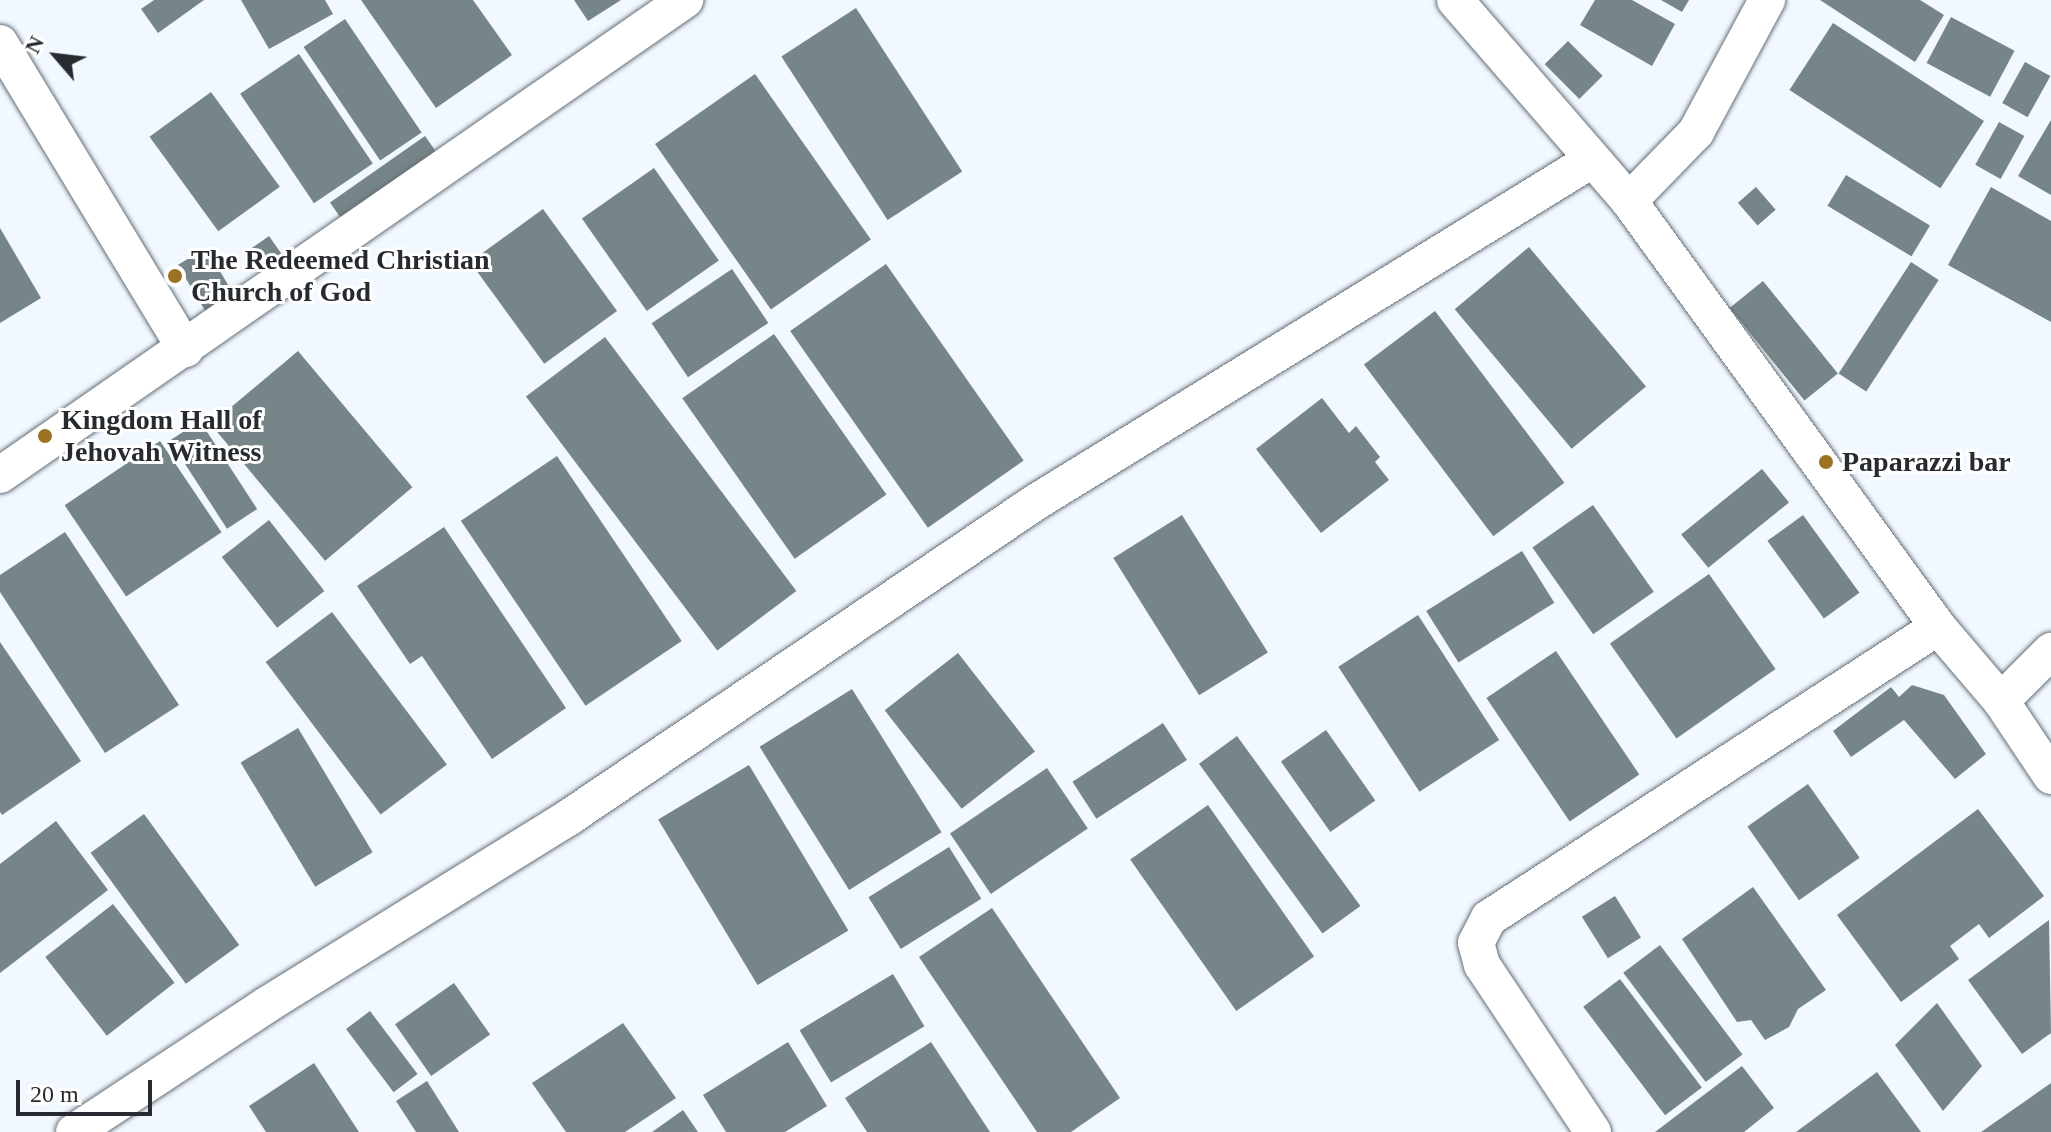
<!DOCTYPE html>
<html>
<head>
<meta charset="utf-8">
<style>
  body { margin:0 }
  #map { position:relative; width:2051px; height:1132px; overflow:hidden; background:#f1f8ff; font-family:"Times New Roman",serif }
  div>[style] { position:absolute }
  .building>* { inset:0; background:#768588; transform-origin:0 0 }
  .roads { filter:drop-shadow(0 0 2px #656f78) drop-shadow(0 0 2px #656f78) }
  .minor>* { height:36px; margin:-18px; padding:0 18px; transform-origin:18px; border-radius:18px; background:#fff }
  .dots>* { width:22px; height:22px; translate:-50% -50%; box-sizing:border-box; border:4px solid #fff; border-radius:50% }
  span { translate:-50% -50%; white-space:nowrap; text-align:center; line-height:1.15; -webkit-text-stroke:6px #fff; paint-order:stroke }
  .poi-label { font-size:28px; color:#272b2f; font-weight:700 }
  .left { translate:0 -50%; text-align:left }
  .north { position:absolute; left:16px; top:16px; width:80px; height:80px; -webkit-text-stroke:6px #fff; paint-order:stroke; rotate:298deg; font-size:22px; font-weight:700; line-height:32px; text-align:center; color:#272b2f }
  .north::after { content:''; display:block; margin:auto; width:28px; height:36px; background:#272b2f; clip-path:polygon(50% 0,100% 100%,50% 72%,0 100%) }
  .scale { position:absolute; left:16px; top:1080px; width:136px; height:36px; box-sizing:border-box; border:4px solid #272b2f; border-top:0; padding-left:10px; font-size:24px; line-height:28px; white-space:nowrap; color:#272b2f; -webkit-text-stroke:6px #fff; paint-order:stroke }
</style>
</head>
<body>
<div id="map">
  <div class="building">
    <i style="clip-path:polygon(154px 0,204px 0,158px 33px,141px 9px)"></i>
    <i style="clip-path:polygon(241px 0,325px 0,333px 14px,269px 49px)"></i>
    <i style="clip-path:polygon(361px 0,473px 0,512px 55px,436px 108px)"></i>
    <i style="clip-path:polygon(574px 0,621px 0,588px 21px)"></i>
    <i style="clip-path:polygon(1595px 0,1632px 0,1675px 24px,1652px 66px,1580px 25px)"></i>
    <i style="clip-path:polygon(1661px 0,1689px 0,1682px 12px)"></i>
    <i style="clip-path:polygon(1820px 0,1920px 0,1944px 15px,1915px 62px)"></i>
    <i style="left:856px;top:8px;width:195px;height:89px;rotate:57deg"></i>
    <i style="left:1951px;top:17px;width:72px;height:52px;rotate:28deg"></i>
    <i style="left:345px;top:19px;width:137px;height:50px;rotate:56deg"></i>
    <i style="left:1833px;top:23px;width:180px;height:80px;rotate:33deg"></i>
    <i style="left:1568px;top:41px;width:49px;height:33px;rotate:45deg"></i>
    <i style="left:299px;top:54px;width:132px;height:71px;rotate:56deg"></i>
    <i style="left:2025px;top:62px;width:29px;height:47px;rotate:29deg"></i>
    <i style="left:755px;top:74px;width:202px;height:122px;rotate:55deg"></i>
    <i style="left:211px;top:92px;width:117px;height:76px;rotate:54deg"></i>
    <i style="clip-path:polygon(2051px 120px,2051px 195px,2018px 176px)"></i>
    <i style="left:1999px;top:122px;width:29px;height:49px;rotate:29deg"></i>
    <i style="left:425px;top:136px;width:35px;height:116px;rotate:55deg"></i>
    <i style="left:654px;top:168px;width:113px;height:88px;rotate:55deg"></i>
    <i style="left:1846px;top:175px;width:98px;height:36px;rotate:31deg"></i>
    <i style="left:1756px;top:187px;width:30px;height:24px;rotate:49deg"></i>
    <i style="clip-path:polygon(1991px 187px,2051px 221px,2051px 322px,1948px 265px)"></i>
    <i style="left:543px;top:209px;width:126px;height:90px;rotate:54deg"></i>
    <i style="clip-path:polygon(0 228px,41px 298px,0 323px)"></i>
    <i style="left:269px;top:236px;width:32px;height:29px;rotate:55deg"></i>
    <i style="left:1529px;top:247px;width:182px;height:97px;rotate:50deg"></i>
    <i style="left:206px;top:248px;width:63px;height:33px;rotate:59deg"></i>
    <i style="left:1911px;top:262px;width:33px;height:133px;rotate:33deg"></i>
    <i style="left:886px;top:264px;width:240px;height:117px;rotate:55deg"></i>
    <i style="left:732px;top:269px;width:65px;height:97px;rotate:56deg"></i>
    <i style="left:1763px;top:281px;width:119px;height:43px;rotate:51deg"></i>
    <i style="left:1435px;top:311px;width:215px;height:89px;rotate:53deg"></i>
    <i style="left:774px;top:334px;width:196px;height:112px;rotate:55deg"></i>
    <i style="left:605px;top:337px;width:318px;height:99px;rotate:53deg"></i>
    <i style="left:298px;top:351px;width:178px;height:114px;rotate:50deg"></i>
    <i style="clip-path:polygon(1322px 398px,1349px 433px,1356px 426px,1380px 457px,1375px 462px,1389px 480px,1321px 533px,1256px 449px)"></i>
    <i style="left:200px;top:421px;width:105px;height:36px;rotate:57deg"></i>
    <i style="left:160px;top:441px;width:110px;height:115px;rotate:56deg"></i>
    <i style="left:557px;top:456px;width:223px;height:116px;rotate:56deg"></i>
    <i style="left:1762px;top:469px;width:43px;height:104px;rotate:51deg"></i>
    <i style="left:1593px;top:505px;width:106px;height:74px;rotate:55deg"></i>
    <i style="left:1182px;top:515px;width:162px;height:81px;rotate:58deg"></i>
    <i style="left:1803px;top:515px;width:96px;height:44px;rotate:54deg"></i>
    <i style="left:269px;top:520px;width:90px;height:60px;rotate:52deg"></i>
    <i style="clip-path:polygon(444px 527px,566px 708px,492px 759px,422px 656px,410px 664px,357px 586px)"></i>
    <i style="clip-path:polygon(65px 532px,179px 705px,105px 753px,0 592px,0 575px)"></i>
    <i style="left:1522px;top:551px;width:61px;height:113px;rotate:58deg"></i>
    <i style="left:1709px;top:574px;width:116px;height:121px;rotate:55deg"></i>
    <i style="left:332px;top:612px;width:191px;height:83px;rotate:53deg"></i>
    <i style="left:1418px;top:615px;width:149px;height:95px;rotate:57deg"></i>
    <i style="clip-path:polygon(0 642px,81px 761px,2px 815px,0 812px)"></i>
    <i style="left:1556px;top:651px;width:149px;height:84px;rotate:56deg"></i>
    <i style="left:958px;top:653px;width:125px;height:93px;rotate:52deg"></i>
    <i style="clip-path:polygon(1912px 685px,1944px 695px,1986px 754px,1955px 779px,1904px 720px,1851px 757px,1833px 731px,1891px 687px,1899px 697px)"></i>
    <i style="left:852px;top:689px;width:169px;height:109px;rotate:58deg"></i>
    <i style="left:1163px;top:723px;width:44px;height:108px;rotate:57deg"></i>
    <i style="left:298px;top:728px;width:145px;height:67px;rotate:59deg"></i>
    <i style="left:1326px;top:730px;width:86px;height:55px;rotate:55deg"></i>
    <i style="left:1237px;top:736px;width:210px;height:47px;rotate:54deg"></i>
    <i style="left:749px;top:765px;width:193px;height:106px;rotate:59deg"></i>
    <i style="left:1047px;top:768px;width:73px;height:117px;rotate:56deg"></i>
    <i style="left:1808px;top:784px;width:90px;height:74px;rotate:55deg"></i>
    <i style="left:1208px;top:805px;width:185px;height:95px;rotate:55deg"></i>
    <i style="clip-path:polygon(1978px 809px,2044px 896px,1989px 938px,1979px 924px,1950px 946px,1959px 959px,1901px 1002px,1837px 915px)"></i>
    <i style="left:144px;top:814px;width:162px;height:66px;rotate:54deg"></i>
    <i style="clip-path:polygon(56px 821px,108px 890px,0 973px,0 864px)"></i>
    <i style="left:949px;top:847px;width:61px;height:95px;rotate:58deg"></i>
    <i style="clip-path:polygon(1753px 887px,1826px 990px,1798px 1009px,1789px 1027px,1765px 1040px,1751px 1020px,1737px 1022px,1682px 939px)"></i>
    <i style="left:1615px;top:896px;width:49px;height:39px;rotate:58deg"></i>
    <i style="left:113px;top:904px;width:100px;height:86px;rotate:52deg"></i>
    <i style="clip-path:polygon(992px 908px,1120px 1098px,1071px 1132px,1037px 1132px,919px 957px)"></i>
    <i style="clip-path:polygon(2049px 920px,2051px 1033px,2022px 1054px,1968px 980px)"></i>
    <i style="left:1660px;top:945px;width:137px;height:46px;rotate:53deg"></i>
    <i style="left:893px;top:974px;width:61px;height:109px;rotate:59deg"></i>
    <i style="left:1620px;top:979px;width:136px;height:46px;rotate:53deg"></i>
    <i style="left:454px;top:983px;width:63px;height:72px;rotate:55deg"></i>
    <i style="clip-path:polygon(1937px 1003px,1982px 1066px,1943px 1111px,1895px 1045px)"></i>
    <i style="left:370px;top:1011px;width:79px;height:30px;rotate:53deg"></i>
    <i style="clip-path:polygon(623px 1023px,676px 1098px,625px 1132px,566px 1132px,532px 1083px)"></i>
    <i style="clip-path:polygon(788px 1042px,827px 1106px,785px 1132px,726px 1132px,703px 1095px)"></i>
    <i style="clip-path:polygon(931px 1042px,990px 1132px,867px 1132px,845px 1098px)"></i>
    <i style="clip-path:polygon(314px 1063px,359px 1132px,266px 1132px,249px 1106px)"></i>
    <i style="clip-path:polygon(1742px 1066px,1774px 1108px,1744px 1132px,1655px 1132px)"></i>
    <i style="clip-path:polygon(1877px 1072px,1921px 1132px,1796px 1132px)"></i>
    <i style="clip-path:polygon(427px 1081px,459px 1132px,416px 1132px,396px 1101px)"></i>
    <i style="clip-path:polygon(2051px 1083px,2051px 1132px,1981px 1132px)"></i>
    <i style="clip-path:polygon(683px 1110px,698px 1132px,652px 1132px)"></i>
  </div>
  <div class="roads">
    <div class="minor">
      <i style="left:1455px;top:0;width:266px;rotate:49.1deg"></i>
      <i style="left:1629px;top:201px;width:526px;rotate:54.04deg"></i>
      <i style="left:1938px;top:627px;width:97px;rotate:49.6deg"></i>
      <i style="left:2001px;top:701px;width:90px;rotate:56.3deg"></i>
      <i style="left:0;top:43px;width:358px;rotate:58.8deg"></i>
      <i style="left:1629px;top:201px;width:96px;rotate:-45.8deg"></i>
      <i style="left:1696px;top:132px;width:150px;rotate:-61.7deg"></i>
      <i style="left:0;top:475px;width:834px;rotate:-34.74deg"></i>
      <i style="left:2001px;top:701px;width:71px;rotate:-45deg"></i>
      <i style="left:74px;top:1132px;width:232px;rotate:-33.4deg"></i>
      <i style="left:268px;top:1004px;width:353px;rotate:-31.8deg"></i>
      <i style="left:568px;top:818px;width:565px;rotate:-34.03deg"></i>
      <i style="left:1036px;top:502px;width:651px;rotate:-31.61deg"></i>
      <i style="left:1593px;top:1132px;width:201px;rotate:-123.6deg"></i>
      <i style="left:1482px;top:965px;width:23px;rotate:-105deg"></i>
      <i style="left:1476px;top:943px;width:28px;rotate:-63deg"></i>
      <i style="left:1489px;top:918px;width:535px;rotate:-32.95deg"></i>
    </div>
  </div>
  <div class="dots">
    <i style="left:175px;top:276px;background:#9b7320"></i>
    <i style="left:45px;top:436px;background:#9b7320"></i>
    <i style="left:1826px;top:462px;background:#9b7320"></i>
  </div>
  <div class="poi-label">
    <span class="left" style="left:191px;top:276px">The Redeemed Christian<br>Church of God</span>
    <span class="left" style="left:61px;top:436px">Kingdom Hall of<br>Jehovah Witness</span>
    <span class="left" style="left:1842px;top:462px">Paparazzi bar</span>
  </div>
  <div class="north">N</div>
  <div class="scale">20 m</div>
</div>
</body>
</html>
